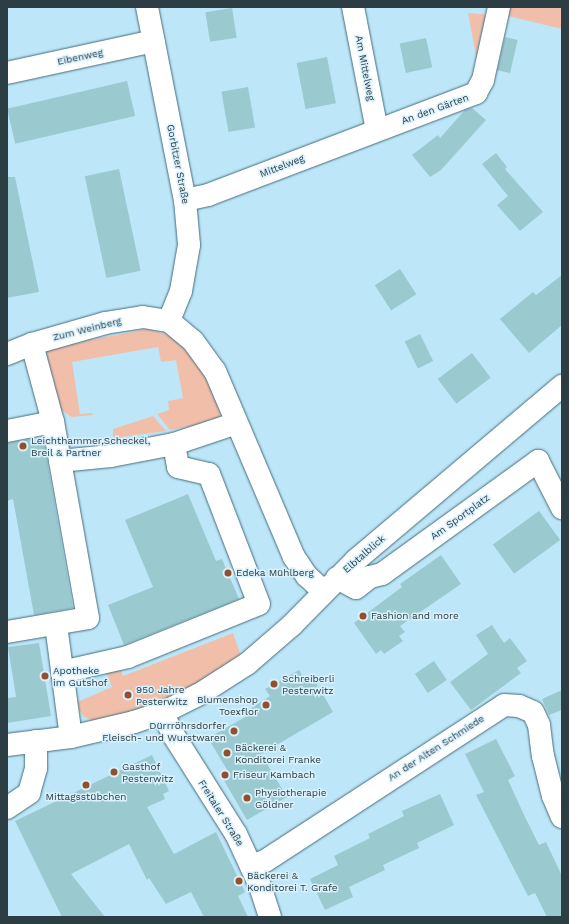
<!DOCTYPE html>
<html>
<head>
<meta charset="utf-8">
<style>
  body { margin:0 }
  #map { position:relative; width:569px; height:924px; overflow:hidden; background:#bde7f9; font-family:"Work Sans",sans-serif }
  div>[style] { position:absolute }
  .green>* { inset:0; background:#f1bfa9 }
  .building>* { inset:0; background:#9acad0; transform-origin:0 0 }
  .roads { filter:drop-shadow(0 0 1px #446b7b) drop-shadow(0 0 1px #446b7b) }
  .minor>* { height:22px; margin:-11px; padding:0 11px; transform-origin:11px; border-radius:11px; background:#fff }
  .dots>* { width:11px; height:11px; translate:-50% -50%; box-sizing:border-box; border:2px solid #d8f1fc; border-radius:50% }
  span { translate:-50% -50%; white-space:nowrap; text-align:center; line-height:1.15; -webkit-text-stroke:3px #d8f1fc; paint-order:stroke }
  .street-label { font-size:10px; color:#2c3d44 }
  .poi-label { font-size:10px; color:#2c3d44 }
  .left { translate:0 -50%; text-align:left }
  .right { translate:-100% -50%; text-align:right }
  .frame { position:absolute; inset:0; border:8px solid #2c3d44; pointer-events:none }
</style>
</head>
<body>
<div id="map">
  <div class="green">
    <i style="clip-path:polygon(506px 7px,562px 7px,562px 29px,504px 15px)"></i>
    <i style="clip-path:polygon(468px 13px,492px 15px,478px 66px)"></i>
    <i style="clip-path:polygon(148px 329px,172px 336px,180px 342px,205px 373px,220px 410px,219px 417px,204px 424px,170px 430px,157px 414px,169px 410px,168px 401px,183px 398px,176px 360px,161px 362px,158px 347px,72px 362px,80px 414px,92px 413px,93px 415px,71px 417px,59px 408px,46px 363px,47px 348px)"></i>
    <i style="clip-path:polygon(153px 416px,166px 431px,115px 438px,113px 436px,113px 429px)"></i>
    <i style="clip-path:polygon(233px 633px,241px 656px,201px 682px,157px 703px,98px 722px,84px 717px,75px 703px,112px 687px,105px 669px,119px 665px,123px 676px)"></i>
  </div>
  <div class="building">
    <i style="left:232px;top:8px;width:30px;height:27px;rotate:81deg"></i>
    <i style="left:505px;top:37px;width:13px;height:34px;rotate:13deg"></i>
    <i style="left:426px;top:38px;width:30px;height:27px;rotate:78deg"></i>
    <i style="left:327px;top:57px;width:47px;height:31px;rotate:79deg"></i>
    <i style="left:127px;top:81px;width:36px;height:123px;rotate:77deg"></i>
    <i style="left:248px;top:87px;width:41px;height:27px;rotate:80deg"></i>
    <i style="clip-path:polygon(472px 108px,486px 120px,441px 170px,430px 177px,412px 155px,438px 135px,440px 138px,465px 110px)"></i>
    <i style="clip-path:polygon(496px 153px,507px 167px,505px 169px,543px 212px,520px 231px,497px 205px,508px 196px,482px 164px)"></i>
    <i style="left:119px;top:169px;width:104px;height:35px;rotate:78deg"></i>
    <i style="clip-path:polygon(7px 177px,15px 177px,39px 292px,7px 298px)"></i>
    <i style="left:400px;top:269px;width:30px;height:30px;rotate:57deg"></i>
    <i style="clip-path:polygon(562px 275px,562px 325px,529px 353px,500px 319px,533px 292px,536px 295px)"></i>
    <i style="left:420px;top:334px;width:30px;height:17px;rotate:64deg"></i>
    <i style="left:472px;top:353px;width:31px;height:43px;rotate:53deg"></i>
    <i style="clip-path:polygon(30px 439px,31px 445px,44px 443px,73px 608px,34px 615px,13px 499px,7px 501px,7px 443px)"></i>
    <i style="clip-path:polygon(188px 494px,216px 561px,222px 559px,239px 599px,124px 645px,108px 605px,153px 587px,125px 520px)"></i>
    <i style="left:539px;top:511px;width:36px;height:57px;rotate:54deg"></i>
    <i style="clip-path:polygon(441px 555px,461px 584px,400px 626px,405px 632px,399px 636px,403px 641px,384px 654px,381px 650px,376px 654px,354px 623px,402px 587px,400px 584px)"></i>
    <i style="clip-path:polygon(492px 625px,504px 643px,510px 638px,527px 661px,517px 668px,521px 673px,471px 710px,450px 682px,488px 654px,476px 635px)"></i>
    <i style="clip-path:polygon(39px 643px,51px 716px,7px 723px,7px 698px,16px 697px,8px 647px)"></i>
    <i style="left:434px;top:661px;width:23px;height:23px;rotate:56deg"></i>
    <i style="clip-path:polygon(299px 670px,306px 681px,313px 677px,333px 712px,261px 754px,287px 797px,247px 820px,222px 777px,229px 773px,208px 738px,249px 715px,247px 711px,270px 696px,265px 689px)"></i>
    <i style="clip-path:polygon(562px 690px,562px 710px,549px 715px,542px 699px)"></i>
    <i style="clip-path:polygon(496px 739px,515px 776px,508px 780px,525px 817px,539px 845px,546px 842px,562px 876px,562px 917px,547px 917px,535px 893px,528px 896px,476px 795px,484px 792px,465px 754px)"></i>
    <i style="clip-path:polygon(152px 755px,169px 791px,163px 794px,165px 799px,147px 807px,174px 854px,216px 832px,245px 892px,238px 896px,248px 917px,204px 917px,191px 892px,166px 904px,149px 878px,147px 880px,129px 844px,71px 874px,105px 917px,62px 917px,15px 821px)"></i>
    <i style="clip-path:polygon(440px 794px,454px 825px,417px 843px,419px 848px,383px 865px,385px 870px,349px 887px,353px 897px,325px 910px,310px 879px,338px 865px,334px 856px,370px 838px,368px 834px,404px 816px,402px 811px)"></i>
  </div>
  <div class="roads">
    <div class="minor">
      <i style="left:147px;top:7px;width:197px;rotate:78.9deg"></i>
      <i style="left:185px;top:200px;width:45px;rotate:84.9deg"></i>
      <i style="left:189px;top:245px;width:47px;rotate:99.9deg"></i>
      <i style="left:181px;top:291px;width:32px;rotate:112deg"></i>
      <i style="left:353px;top:7px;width:125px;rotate:79deg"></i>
      <i style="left:7px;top:73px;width:150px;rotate:-12.3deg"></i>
      <i style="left:185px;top:200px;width:24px;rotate:-12deg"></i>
      <i style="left:208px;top:195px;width:287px;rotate:-20.8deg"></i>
      <i style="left:476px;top:93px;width:15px;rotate:-62deg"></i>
      <i style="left:483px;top:80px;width:75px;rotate:-77.6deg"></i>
      <i style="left:169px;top:321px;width:31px;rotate:40deg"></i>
      <i style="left:193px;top:341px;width:37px;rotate:54deg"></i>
      <i style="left:215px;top:371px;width:202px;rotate:67deg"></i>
      <i style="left:294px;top:557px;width:23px;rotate:56deg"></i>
      <i style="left:307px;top:576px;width:22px;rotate:43deg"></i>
      <i style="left:7px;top:354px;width:27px;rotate:-22deg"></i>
      <i style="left:32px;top:344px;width:76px;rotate:-16deg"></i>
      <i style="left:105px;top:323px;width:38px;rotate:-9deg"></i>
      <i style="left:143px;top:317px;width:26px;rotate:9deg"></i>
      <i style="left:7px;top:431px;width:47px;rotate:-11.1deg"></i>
      <i style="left:174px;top:444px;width:66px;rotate:-18.4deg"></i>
      <i style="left:60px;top:461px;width:51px;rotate:-5.6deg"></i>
      <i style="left:111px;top:456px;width:64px;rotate:-10.8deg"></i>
      <i style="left:174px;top:444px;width:23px;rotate:80deg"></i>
      <i style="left:178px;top:467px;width:32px;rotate:13deg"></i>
      <i style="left:209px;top:474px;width:139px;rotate:69deg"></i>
      <i style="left:259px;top:604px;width:141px;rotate:158deg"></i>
      <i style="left:128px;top:657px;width:68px;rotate:167.2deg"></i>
      <i style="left:337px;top:578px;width:21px;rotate:28deg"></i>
      <i style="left:356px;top:588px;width:18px;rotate:-38deg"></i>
      <i style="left:370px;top:577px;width:12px;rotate:-14deg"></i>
      <i style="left:382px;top:574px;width:193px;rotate:-35.9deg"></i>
      <i style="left:538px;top:461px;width:53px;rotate:62.9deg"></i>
      <i style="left:56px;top:625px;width:113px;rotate:82.4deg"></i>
      <i style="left:7px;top:632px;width:82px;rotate:-9.8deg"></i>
      <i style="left:88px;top:618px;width:199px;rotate:-100.1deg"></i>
      <i style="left:53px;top:422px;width:81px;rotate:-105.1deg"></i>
      <i style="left:162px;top:713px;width:26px;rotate:62deg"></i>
      <i style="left:174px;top:736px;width:116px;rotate:57.7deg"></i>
      <i style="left:236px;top:834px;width:57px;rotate:65.2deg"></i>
      <i style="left:260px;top:886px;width:33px;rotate:72deg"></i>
      <i style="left:7px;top:745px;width:64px;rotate:-7.1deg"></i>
      <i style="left:71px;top:737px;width:65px;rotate:-13.4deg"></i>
      <i style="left:134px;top:722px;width:29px;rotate:-18deg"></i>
      <i style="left:162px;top:713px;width:42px;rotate:-26.6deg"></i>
      <i style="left:200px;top:694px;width:56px;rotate:-32.6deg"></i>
      <i style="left:247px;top:664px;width:60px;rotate:-40.9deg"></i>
      <i style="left:292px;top:625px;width:91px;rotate:-45.4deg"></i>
      <i style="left:356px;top:560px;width:270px;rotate:-40.2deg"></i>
      <i style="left:7px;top:808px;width:27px;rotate:-34deg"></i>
      <i style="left:29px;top:793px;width:26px;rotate:-74deg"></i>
      <i style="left:36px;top:768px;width:27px;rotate:-90deg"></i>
      <i style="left:251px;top:866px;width:15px;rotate:-20deg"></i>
      <i style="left:265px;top:861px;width:285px;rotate:-33.1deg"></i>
      <i style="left:504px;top:705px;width:15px;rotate:4deg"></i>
      <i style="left:519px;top:706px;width:15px;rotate:23deg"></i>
      <i style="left:533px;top:712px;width:14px;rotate:65deg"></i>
      <i style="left:539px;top:725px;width:31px;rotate:83deg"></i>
      <i style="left:543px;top:756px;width:41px;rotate:76deg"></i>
      <i style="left:553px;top:796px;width:23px;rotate:67deg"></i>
    </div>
  </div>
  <div class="dots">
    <i style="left:23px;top:446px;background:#954e2a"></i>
    <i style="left:228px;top:573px;background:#954e2a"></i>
    <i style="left:363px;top:616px;background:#954e2a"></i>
    <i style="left:45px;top:676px;background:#954e2a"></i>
    <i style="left:274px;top:684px;background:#954e2a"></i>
    <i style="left:128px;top:695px;background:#954e2a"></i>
    <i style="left:266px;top:705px;background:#954e2a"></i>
    <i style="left:234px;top:731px;background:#954e2a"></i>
    <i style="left:227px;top:753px;background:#954e2a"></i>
    <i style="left:114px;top:772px;background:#954e2a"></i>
    <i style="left:225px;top:775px;background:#954e2a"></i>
    <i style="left:86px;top:785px;background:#954e2a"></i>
    <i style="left:247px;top:798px;background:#954e2a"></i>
    <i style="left:239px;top:881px;background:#954e2a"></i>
  </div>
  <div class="street-label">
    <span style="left:80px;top:57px;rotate:-12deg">Eibenweg</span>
    <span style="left:365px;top:68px;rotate:79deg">Am Mittelweg</span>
    <span style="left:435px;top:109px;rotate:-20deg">An den Gärten</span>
    <span style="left:178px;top:164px;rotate:79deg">Gorbitzer Straße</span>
    <span style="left:282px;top:166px;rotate:-21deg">Mittelweg</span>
    <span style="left:87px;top:329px;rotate:-14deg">Zum Weinberg</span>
    <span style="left:460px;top:517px;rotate:-36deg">Am Sportplatz</span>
    <span style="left:364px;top:554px;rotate:-41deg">Elbtalblick</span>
    <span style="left:436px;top:748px;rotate:-33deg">An der Alten Schmiede</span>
    <span style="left:221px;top:813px;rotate:58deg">Freitaler Straße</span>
  </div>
  <div class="poi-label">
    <span class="left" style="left:31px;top:446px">Leichthammer,Scheckel,<br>Breil &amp; Partner</span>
    <span class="left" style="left:236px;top:573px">Edeka Mühlberg</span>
    <span class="left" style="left:371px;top:616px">Fashion and more</span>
    <span class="left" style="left:53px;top:676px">Apotheke<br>im Gutshof</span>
    <span class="left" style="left:282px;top:684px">Schreiberli<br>Pesterwitz</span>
    <span class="left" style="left:136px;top:695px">950 Jahre<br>Pesterwitz</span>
    <span class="right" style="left:258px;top:705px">Blumenshop<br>Toexflor</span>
    <span class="right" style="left:226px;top:731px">Dürrröhrsdorfer<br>Fleisch- und Wurstwaren</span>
    <span class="left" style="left:235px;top:753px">Bäckerei &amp;<br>Konditorei Franke</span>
    <span class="left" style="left:122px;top:772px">Gasthof<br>Pesterwitz</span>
    <span class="left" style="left:233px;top:775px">Friseur Kambach</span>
    <span class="left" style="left:255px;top:798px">Physiotherapie<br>Göldner</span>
    <span style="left:86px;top:797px">Mittagsstübchen</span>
    <span class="left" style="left:247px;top:881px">Bäckerei &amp;<br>Konditorei T. Grafe</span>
  </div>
  <div class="frame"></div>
</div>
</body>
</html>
